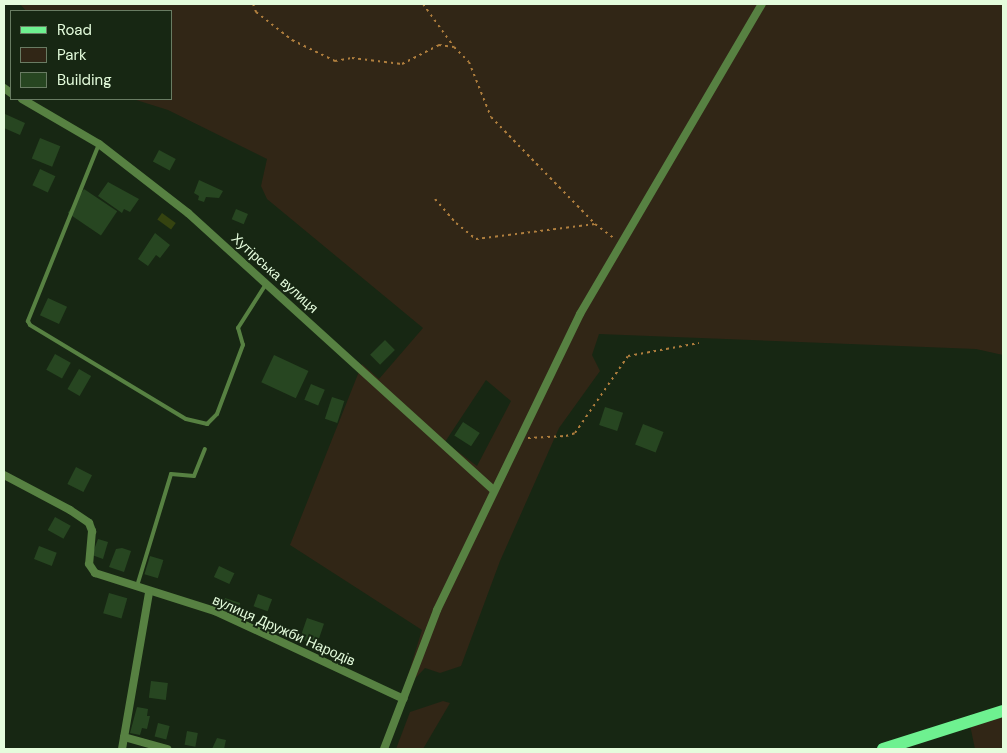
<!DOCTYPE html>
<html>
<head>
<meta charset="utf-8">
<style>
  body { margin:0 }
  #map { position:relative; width:1007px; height:753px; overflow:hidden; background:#172713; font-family:"DM Sans",sans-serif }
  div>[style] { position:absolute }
  .green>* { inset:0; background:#312616 }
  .water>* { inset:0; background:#354310; transform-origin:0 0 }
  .building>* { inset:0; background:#274621; transform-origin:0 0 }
  .path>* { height:2px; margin-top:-1px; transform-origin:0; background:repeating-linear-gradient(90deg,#af7e3d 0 2.5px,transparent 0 6.5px) }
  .lane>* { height:4px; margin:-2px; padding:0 2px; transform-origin:2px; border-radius:2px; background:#578142 }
  .street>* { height:8px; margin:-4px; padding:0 4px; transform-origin:4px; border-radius:4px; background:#578142 }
  .primary>* { height:12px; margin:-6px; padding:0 6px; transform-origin:6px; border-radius:6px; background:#6ef190 }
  span { translate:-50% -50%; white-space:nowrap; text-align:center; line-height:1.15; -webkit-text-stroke:4px #172713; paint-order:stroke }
  .street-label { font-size:14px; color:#e4fcdc }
  .frame { position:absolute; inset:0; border:5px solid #e4fcdc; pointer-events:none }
  .legend { position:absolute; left:10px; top:10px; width:162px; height:90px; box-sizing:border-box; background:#172713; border:1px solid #697c63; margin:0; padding:6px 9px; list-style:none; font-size:15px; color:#e4fcdc }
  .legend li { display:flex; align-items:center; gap:10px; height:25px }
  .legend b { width:25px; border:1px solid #697c63 }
</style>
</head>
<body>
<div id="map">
  <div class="green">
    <i style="clip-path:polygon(evenodd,20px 4px,1003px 4px,1003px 355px,976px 349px,599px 334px,592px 355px,600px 371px,559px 428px,500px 561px,461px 666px,440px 673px,425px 668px,403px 691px,422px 630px,290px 545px,362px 364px,379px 379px,423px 328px,267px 199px,261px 186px,267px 159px,168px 110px,133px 99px,171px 99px,171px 11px,26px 11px,20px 4px,486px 380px,511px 401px,477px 466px,445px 442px,486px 380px)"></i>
    <i style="clip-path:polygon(443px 701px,450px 703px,423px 749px,396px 749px,410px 712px)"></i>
    <i style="clip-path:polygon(1003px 711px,1003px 749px,975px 749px,970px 725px)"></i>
  </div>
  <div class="water">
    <i style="left:162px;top:213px;width:17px;height:8px;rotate:36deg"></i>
  </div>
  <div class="building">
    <i style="clip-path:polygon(5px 114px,25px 123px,20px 135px,4px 128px)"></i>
    <i style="left:40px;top:138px;width:22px;height:22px;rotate:22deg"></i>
    <i style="left:159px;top:150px;width:19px;height:13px;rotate:28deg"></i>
    <i style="left:40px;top:169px;width:17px;height:18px;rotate:25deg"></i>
    <i style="clip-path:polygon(199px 180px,223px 191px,219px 198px,206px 197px,204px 202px,198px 200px,199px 196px,194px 193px)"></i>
    <i style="clip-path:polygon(108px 182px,139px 199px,130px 212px,124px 209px,122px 213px,98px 196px)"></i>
    <i style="left:84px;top:189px;width:40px;height:29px;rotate:34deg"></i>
    <i style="left:236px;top:209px;width:13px;height:11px;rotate:23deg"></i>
    <i style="clip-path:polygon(155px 233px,170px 245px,160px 258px,156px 255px,148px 266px,138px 259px)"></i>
    <i style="left:48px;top:298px;width:21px;height:19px;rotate:25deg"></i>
    <i style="left:385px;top:340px;width:14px;height:21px;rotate:45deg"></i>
    <i style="left:55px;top:354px;width:18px;height:18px;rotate:29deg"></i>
    <i style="left:274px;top:355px;width:38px;height:30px;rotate:25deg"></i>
    <i style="left:79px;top:369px;width:14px;height:23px;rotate:30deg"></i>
    <i style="left:311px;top:384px;width:15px;height:17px;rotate:23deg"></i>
    <i style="left:332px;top:397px;width:13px;height:23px;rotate:18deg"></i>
    <i style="left:605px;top:407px;width:19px;height:19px;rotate:18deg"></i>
    <i style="left:463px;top:422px;width:20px;height:16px;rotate:33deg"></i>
    <i style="left:643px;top:424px;width:22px;height:22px;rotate:21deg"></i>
    <i style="left:76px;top:467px;width:18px;height:19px;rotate:27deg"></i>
    <i style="left:55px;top:517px;width:18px;height:15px;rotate:29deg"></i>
    <i style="clip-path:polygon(98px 539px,108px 542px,103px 559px,92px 555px)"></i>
    <i style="left:39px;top:546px;width:19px;height:14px;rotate:21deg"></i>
    <i style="clip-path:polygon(122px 548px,131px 551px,124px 572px,109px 567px,116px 549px)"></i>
    <i style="left:150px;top:556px;width:14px;height:19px;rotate:17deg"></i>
    <i style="left:219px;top:566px;width:17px;height:12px;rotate:25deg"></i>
    <i style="left:109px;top:593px;width:19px;height:21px;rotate:16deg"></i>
    <i style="left:258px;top:594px;width:15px;height:13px;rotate:20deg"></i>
    <i style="left:225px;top:598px;width:16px;height:9px;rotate:18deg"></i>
    <i style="left:307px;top:618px;width:18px;height:22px;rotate:19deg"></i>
    <i style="left:151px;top:681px;width:17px;height:17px;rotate:7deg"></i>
    <i style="clip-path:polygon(137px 707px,148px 709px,147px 716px,150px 716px,147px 729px,142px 728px,140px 735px,130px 733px)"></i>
    <i style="left:158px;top:723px;width:12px;height:14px;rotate:14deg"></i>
    <i style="left:187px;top:731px;width:11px;height:14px;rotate:10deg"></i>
    <i style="clip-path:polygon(217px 738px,226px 740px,224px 749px,212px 749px)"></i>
  </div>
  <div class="path">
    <i style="left:253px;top:4px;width:9px;rotate:69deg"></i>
    <i style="left:256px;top:12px;width:46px;rotate:37.9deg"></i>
    <i style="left:292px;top:40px;width:48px;rotate:26deg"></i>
    <i style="left:335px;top:61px;width:17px;rotate:-10deg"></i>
    <i style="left:352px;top:58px;width:50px;rotate:6.8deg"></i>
    <i style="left:402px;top:64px;width:42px;rotate:-27.2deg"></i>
    <i style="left:439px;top:45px;width:15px;rotate:8deg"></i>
    <i style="left:454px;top:47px;width:21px;rotate:45deg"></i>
    <i style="left:469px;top:62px;width:59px;rotate:68.2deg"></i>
    <i style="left:491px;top:117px;width:149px;rotate:45.8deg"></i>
    <i style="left:595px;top:224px;width:25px;rotate:37deg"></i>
    <i style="left:423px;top:4px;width:53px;rotate:54.2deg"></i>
    <i style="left:435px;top:199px;width:32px;rotate:49deg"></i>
    <i style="left:456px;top:223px;width:26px;rotate:39deg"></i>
    <i style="left:476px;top:239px;width:120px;rotate:-7.2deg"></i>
    <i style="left:528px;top:438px;width:38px;rotate:-3deg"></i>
    <i style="left:566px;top:436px;width:9px;rotate:-18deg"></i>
    <i style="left:575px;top:433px;width:93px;rotate:-55.5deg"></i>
    <i style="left:628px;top:356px;width:72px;rotate:-10.4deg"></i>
  </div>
  <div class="lane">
    <i style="left:99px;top:144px;width:191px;rotate:111.9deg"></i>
    <i style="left:28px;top:321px;width:4px;rotate:63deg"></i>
    <i style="left:30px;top:325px;width:182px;rotate:31.1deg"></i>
    <i style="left:186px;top:419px;width:22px;rotate:13deg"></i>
    <i style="left:207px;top:424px;width:14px;rotate:-45deg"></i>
    <i style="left:217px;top:414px;width:74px;rotate:-69.4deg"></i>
    <i style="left:243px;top:345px;width:18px;rotate:-106deg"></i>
    <i style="left:238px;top:328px;width:52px;rotate:-57.5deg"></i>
    <i style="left:137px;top:586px;width:117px;rotate:-73.1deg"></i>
    <i style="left:171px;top:474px;width:23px;rotate:5deg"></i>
    <i style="left:194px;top:476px;width:29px;rotate:-68deg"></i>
  </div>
  <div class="street">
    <i style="left:4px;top:88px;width:9px;rotate:36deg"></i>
    <i style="left:22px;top:99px;width:89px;rotate:30.3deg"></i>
    <i style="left:99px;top:144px;width:113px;rotate:37.8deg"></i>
    <i style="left:188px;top:213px;width:412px;rotate:42.2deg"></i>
    <i style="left:4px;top:475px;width:75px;rotate:27.9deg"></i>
    <i style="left:70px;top:510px;width:23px;rotate:34deg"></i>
    <i style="left:89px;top:523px;width:9px;rotate:69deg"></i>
    <i style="left:92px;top:531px;width:33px;rotate:95deg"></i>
    <i style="left:89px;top:564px;width:11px;rotate:56deg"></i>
    <i style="left:95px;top:573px;width:126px;rotate:17.6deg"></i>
    <i style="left:215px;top:611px;width:208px;rotate:25deg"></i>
    <i style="left:124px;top:737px;width:45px;rotate:15.6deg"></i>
    <i style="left:122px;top:749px;width:159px;rotate:-80.2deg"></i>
    <i style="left:384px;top:749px;width:149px;rotate:-69.1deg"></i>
    <i style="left:437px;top:610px;width:329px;rotate:-64.2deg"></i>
    <i style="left:580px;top:314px;width:359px;rotate:-59.6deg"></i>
  </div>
  <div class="primary">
    <i style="left:883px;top:749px;width:126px;rotate:-17.6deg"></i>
  </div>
  <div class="street-label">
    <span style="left:275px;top:273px;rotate:42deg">Хутірська вулиця</span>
    <span style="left:284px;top:630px;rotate:24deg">вулиця Дружби Народів</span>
  </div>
  <div class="frame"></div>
  <ul class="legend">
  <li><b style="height:6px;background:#6ef190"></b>Road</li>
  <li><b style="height:14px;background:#312616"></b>Park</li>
  <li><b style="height:14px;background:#274621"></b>Building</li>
  </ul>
</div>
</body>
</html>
